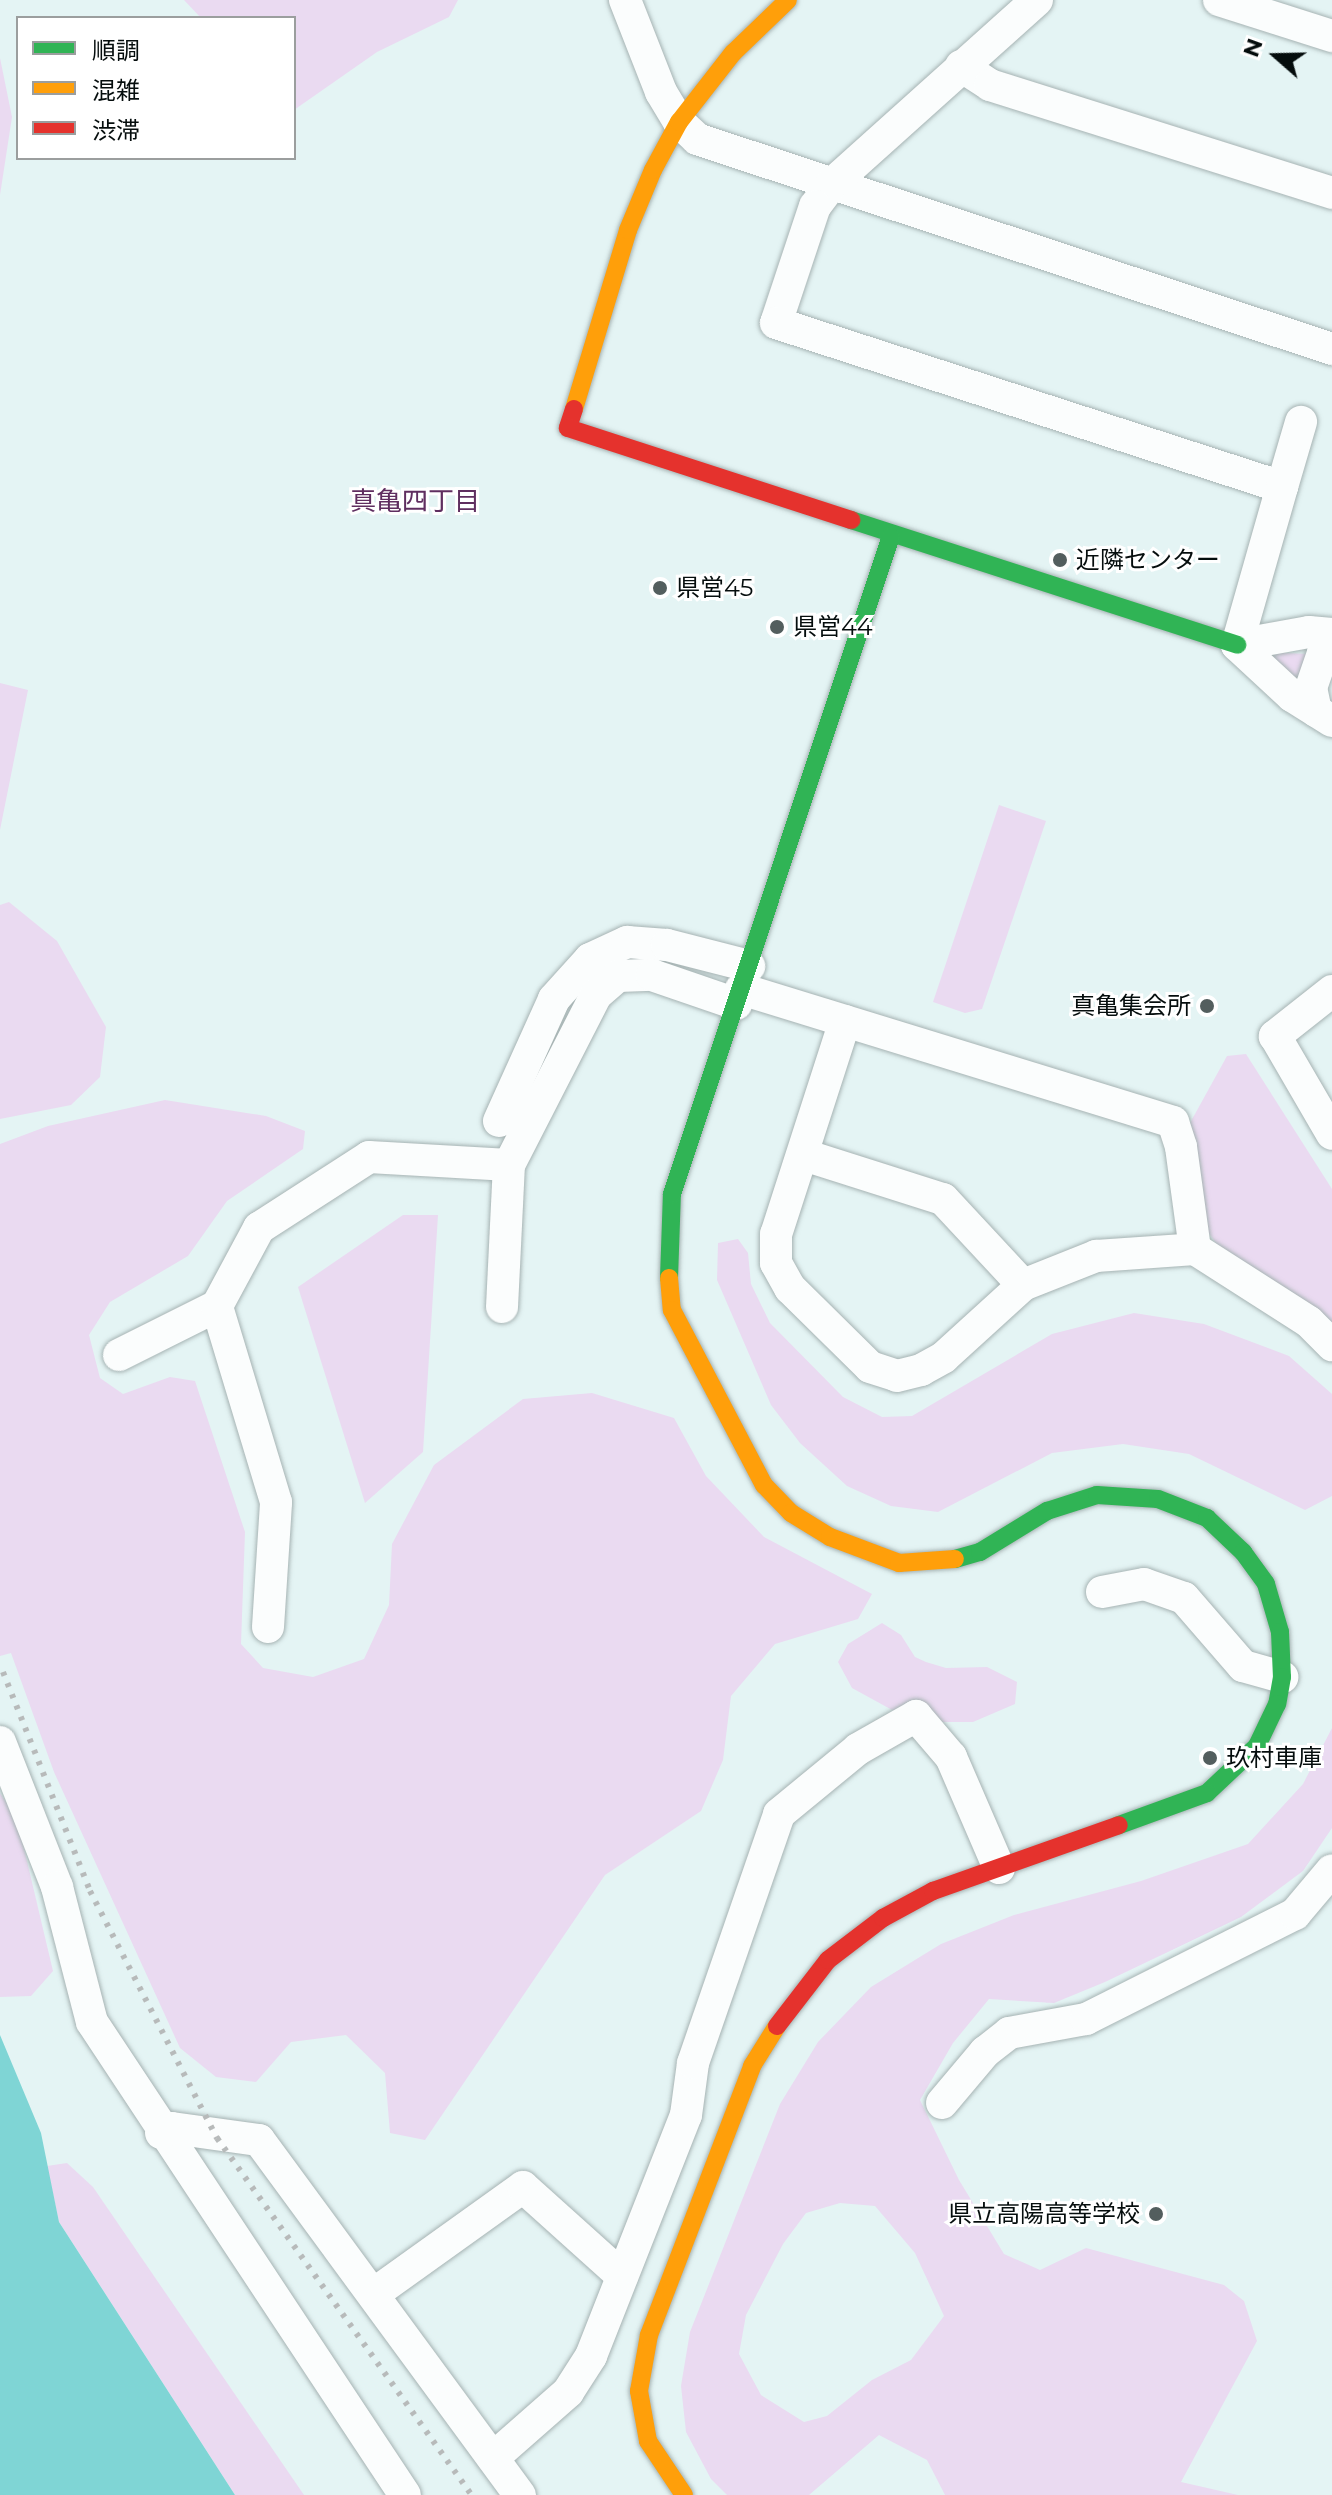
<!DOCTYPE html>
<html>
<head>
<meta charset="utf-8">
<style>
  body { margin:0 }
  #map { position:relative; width:1332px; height:2495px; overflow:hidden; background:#e4f4f4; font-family:Montserrat,"Noto Sans JP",sans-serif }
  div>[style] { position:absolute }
  .green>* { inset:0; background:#eadaf1 }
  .water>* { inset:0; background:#7fd5d5 }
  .roads { filter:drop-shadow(0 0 2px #a6b3b3) drop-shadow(0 0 2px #a6b3b3) }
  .street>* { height:32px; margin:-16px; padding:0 16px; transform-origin:16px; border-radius:16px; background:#fbfdfd }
  .fast>* { height:18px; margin:-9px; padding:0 9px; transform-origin:9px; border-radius:9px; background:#30b455 }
  .slow>* { height:18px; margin:-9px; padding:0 9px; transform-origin:9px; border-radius:9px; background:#ff9f0a }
  .jam>* { height:18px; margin:-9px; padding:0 9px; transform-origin:9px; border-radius:9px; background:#e5322d }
  .rail>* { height:6px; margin-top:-3px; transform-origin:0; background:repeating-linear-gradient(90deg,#b7baba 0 4px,transparent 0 12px) }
  .dots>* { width:22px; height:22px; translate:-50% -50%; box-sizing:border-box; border:4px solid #fff; border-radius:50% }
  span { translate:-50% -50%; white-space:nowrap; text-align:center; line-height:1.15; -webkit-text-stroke:6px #fff; paint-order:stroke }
  .poi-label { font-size:24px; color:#050d0d }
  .left { translate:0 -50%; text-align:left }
  .right { translate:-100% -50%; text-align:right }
  .neighbourhood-label { font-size:26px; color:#5f2e60 }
  .legend { position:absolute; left:16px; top:16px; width:280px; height:144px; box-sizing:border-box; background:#fff; border:2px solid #9b9e9e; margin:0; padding:10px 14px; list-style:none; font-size:24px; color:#050d0d }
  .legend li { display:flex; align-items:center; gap:16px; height:40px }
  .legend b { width:40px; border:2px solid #9b9e9e }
  .north { position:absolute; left:1236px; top:16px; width:80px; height:80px; -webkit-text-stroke:6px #fff; paint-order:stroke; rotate:290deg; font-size:22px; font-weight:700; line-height:32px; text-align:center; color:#050d0d }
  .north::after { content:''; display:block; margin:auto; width:28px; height:36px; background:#050d0d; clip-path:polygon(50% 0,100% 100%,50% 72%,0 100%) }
</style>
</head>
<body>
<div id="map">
  <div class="green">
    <i style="clip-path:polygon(184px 0,458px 0,449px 17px,377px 52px,294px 110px,294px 18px,201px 18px)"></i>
    <i style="clip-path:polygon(0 58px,12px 117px,0 195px)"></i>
    <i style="clip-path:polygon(1263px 652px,1309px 654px,1302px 684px)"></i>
    <i style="clip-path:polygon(0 683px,28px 690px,0 830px)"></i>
    <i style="clip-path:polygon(999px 805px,1046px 821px,982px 1009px,965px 1013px,933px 1002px)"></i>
    <i style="clip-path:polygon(9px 902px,57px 941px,106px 1027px,100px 1077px,71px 1105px,0 1119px,0 905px)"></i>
    <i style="clip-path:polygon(1246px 1054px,1332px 1189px,1332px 1327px,1219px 1248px,1207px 1230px,1190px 1123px,1227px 1056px)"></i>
    <i style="clip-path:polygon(165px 1100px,266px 1116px,305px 1131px,303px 1149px,227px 1201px,188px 1256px,110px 1302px,89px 1335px,100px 1378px,123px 1394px,170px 1377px,195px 1381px,245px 1532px,241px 1644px,263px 1668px,313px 1677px,364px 1659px,389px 1605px,392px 1544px,434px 1465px,523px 1399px,592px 1393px,674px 1418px,706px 1476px,764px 1537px,872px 1594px,858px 1619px,775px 1644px,731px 1696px,723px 1760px,701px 1811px,605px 1875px,425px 2140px,390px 2133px,385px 2073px,346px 2035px,291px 2042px,256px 2082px,216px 2077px,180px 2048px,54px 1772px,11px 1653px,0 1656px,0 1144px,48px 1126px)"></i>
    <i style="clip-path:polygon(403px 1215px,438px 1215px,423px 1452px,365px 1503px,298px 1287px)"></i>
    <i style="clip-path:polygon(738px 1239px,748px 1253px,751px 1284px,770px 1323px,843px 1397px,882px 1417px,912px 1416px,1052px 1334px,1134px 1313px,1204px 1324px,1289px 1356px,1332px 1394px,1332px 1496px,1305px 1510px,1189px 1454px,1123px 1444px,1052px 1453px,938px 1512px,891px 1506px,847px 1486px,800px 1443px,771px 1405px,717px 1280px,718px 1243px)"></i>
    <i style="clip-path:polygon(882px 1623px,901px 1635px,915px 1657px,926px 1662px,946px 1668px,987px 1667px,1017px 1682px,1015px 1704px,973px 1722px,942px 1722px,894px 1711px,852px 1688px,838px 1662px,848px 1644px)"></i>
    <i style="clip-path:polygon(evenodd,1332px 1728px,1332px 1828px,1303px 1871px,1241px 1917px,1105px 1982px,1054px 2003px,989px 1999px,953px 2043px,920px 2100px,959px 2180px,1004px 2254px,1040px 2270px,1086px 2248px,1224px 2285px,1244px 2301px,1257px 2341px,1181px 2482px,1238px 2495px,945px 2495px,927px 2460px,879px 2435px,809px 2495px,727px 2495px,711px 2479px,686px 2432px,681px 2386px,690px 2332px,780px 2104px,818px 2042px,871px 1987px,941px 1944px,1014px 1915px,1141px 1881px,1248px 1844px,1303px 1784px,1332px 1728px,840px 2203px,875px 2206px,915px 2253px,944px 2316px,911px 2360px,872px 2380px,827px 2416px,804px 2422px,761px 2395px,739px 2354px,746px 2315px,783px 2244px,806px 2213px,840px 2203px)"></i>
    <i style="clip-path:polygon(0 1793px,17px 1819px,53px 1971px,31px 1996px,0 1997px)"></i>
    <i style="clip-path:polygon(67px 2163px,93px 2187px,304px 2495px,235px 2495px,59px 2222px,47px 2166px)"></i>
  </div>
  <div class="water">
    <i style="clip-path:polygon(0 2035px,41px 2133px,59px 2222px,235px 2495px,0 2495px)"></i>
  </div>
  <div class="roads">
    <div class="street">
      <i style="left:625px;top:0;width:99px;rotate:68.6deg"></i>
      <i style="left:661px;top:92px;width:35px;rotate:59deg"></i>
      <i style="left:679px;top:122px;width:25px;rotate:43deg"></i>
      <i style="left:697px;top:139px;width:669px;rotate:18.3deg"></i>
      <i style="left:1037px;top:0;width:277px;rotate:138.1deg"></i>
      <i style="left:831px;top:185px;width:26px;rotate:127deg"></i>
      <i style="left:815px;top:206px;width:123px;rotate:108.4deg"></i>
      <i style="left:776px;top:323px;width:532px;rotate:17.96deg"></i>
      <i style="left:1282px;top:487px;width:164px;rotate:105.9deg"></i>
      <i style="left:1219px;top:0;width:119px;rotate:17.7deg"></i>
      <i style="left:961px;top:66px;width:35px;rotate:33deg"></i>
      <i style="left:990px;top:85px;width:359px;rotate:17.5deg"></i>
      <i style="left:1282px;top:487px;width:68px;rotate:-73.7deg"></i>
      <i style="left:1237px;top:645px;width:75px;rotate:42.8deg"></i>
      <i style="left:1292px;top:696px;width:47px;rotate:32deg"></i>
      <i style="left:1237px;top:645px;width:73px;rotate:-10.2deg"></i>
      <i style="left:1309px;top:632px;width:23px;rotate:5deg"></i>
      <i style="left:1316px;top:711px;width:24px;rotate:-102deg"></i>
      <i style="left:1311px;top:688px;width:37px;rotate:-71deg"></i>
      <i style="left:1323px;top:653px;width:13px;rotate:-45deg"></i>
      <i style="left:741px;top:989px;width:452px;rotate:17.1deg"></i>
      <i style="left:1173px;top:1122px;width:26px;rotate:72deg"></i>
      <i style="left:1181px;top:1147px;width:103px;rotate:82.2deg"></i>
      <i style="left:1195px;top:1249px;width:135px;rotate:32.6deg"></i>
      <i style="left:1309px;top:1322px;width:33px;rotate:45deg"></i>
      <i style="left:1332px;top:991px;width:73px;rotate:141.7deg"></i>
      <i style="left:1275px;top:1036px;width:113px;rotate:59.8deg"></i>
      <i style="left:845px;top:1021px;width:224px;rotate:107.9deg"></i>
      <i style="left:776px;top:1234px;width:29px;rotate:90deg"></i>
      <i style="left:776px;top:1263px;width:29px;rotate:61deg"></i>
      <i style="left:790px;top:1288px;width:112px;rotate:44.6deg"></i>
      <i style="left:870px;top:1367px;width:28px;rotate:18deg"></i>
      <i style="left:897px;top:1376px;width:25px;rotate:-14deg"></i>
      <i style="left:921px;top:1370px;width:26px;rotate:-29deg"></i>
      <i style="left:944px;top:1357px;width:107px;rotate:-42.3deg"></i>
      <i style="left:1023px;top:1285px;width:79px;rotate:-21.7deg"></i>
      <i style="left:1096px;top:1256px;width:99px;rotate:-4deg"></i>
      <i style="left:499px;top:1121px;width:134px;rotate:-65.7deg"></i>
      <i style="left:554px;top:999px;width:54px;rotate:-48deg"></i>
      <i style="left:590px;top:959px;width:41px;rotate:-24.7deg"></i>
      <i style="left:627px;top:942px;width:40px;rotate:4.3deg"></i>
      <i style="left:667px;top:945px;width:85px;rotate:14.4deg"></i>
      <i style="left:804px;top:1155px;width:146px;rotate:17.6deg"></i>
      <i style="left:943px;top:1199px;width:117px;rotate:47.1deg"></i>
      <i style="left:502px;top:1307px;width:142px;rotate:-87.2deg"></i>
      <i style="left:509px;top:1165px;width:191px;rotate:-62.9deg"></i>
      <i style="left:596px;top:995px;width:29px;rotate:-41deg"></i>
      <i style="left:618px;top:976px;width:34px;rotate:-2deg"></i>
      <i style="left:652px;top:975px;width:89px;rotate:19deg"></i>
      <i style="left:119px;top:1355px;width:110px;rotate:-26.6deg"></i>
      <i style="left:1102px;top:1592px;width:43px;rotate:-10.8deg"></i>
      <i style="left:1144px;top:1584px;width:42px;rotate:19.3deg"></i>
      <i style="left:1184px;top:1598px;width:90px;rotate:49.1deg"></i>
      <i style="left:1243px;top:1666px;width:41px;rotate:15.8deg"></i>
      <i style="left:268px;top:1627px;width:125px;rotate:-86.3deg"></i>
      <i style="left:276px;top:1502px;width:205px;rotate:-106.8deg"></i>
      <i style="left:217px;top:1306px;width:89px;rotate:-61.7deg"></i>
      <i style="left:259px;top:1228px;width:131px;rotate:-32.8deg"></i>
      <i style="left:369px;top:1157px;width:140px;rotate:3.3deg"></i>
      <i style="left:0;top:1742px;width:156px;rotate:68.5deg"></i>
      <i style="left:57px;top:1887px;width:139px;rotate:75.5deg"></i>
      <i style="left:92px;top:2022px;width:567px;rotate:56.51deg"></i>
      <i style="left:942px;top:2103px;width:67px;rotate:-49.9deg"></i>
      <i style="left:985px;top:2052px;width:31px;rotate:-38deg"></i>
      <i style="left:1009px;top:2033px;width:78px;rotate:-10.3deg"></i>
      <i style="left:1086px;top:2019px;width:234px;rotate:-26.7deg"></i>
      <i style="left:1295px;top:1914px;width:57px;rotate:-49.9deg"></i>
      <i style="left:161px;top:2133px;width:12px;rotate:-24deg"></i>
      <i style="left:172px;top:2128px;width:88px;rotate:7.9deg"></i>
      <i style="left:259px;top:2140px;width:441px;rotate:53.7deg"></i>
      <i style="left:375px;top:2293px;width:182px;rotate:-35.6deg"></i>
      <i style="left:523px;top:2187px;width:133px;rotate:42deg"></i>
      <i style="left:493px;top:2458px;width:100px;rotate:-41.3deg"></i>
      <i style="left:568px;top:2392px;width:43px;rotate:-57.4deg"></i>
      <i style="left:591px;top:2356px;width:259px;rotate:-68.5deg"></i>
      <i style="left:686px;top:2115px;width:52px;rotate:-82.3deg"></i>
      <i style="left:693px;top:2063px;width:263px;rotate:-70.9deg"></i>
      <i style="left:779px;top:1814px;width:102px;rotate:-39.4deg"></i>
      <i style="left:858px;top:1749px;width:67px;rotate:-29.6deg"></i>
      <i style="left:916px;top:1716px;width:54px;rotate:49.5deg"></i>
      <i style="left:951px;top:1757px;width:121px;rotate:66.6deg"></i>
    </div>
    <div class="fast">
      <i style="left:851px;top:520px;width:406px;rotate:17.9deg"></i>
      <i style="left:669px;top:1278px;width:84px;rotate:-88deg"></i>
      <i style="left:672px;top:1194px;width:693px;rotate:-71.59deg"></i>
      <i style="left:955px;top:1559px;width:26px;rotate:-16deg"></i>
      <i style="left:980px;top:1552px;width:79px;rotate:-31.5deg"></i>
      <i style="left:1047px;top:1511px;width:52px;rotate:-17.7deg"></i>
      <i style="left:1097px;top:1495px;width:61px;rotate:3.8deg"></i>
      <i style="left:1158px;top:1499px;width:53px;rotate:21.2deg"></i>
      <i style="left:1207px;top:1518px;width:50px;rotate:43.4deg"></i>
      <i style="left:1243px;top:1552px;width:39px;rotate:54deg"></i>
      <i style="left:1266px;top:1584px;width:50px;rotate:73.7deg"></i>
      <i style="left:1280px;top:1632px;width:45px;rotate:87.5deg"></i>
      <i style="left:1282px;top:1677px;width:27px;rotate:100deg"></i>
      <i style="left:1277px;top:1704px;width:47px;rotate:115.5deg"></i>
      <i style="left:1257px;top:1746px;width:69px;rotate:136.8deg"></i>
      <i style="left:1207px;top:1793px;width:94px;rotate:160deg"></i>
    </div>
    <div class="slow">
      <i style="left:574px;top:409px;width:187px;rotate:-73.2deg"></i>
      <i style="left:628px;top:230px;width:65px;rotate:-67.4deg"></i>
      <i style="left:653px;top:170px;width:55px;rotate:-61.6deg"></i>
      <i style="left:679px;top:122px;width:88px;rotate:-52deg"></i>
      <i style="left:733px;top:53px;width:76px;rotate:-43.9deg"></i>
      <i style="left:669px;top:1278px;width:32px;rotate:85deg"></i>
      <i style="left:672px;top:1310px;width:198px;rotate:62.3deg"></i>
      <i style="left:764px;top:1485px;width:39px;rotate:46deg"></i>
      <i style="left:791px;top:1513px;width:46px;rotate:31.6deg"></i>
      <i style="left:830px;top:1537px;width:74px;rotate:20.6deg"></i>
      <i style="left:899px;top:1563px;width:56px;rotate:-4.1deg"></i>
      <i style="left:684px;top:2495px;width:65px;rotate:-123.7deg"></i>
      <i style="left:648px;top:2441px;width:51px;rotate:-100.2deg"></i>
      <i style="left:639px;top:2391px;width:57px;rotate:-79.9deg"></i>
      <i style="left:649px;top:2335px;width:288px;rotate:-69deg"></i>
      <i style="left:752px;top:2066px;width:47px;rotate:-58deg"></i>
    </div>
    <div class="jam">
      <i style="left:574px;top:409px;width:20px;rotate:108deg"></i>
      <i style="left:568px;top:428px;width:298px;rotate:18deg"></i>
      <i style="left:777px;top:2026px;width:83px;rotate:-52.3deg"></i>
      <i style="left:828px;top:1960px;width:69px;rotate:-37.4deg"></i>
      <i style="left:883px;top:1918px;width:57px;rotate:-28.4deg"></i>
      <i style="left:933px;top:1891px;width:197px;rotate:-19.5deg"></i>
    </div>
  </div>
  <div class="rail">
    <i style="left:3px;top:1672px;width:236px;rotate:68.3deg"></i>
    <i style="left:90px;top:1891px;width:278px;rotate:62.8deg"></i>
    <i style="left:217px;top:2138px;width:439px;rotate:54.5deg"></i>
  </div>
  <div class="dots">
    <i style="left:1060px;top:560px;background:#535e5e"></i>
    <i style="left:660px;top:588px;background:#535e5e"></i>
    <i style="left:777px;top:627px;background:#535e5e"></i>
    <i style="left:1207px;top:1006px;background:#535e5e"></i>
    <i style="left:1210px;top:1758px;background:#535e5e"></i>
    <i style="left:1156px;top:2214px;background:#535e5e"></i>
  </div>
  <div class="poi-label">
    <span class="left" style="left:1076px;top:560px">近隣センター</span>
    <span class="left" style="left:676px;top:588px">県営45</span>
    <span class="left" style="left:793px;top:627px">県営44</span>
    <span class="right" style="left:1191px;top:1006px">真亀集会所</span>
    <span class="left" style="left:1226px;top:1758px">玖村車庫</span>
    <span class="right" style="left:1140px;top:2214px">県立高陽高等学校</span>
  </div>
  <div class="neighbourhood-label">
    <span style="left:415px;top:502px">真亀四丁目</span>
  </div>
  <ul class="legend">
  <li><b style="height:10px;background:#30b455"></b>順調</li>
  <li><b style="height:10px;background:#ff9f0a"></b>混雑</li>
  <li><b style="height:10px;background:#e5322d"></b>渋滞</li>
  </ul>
  <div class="north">N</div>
</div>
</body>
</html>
